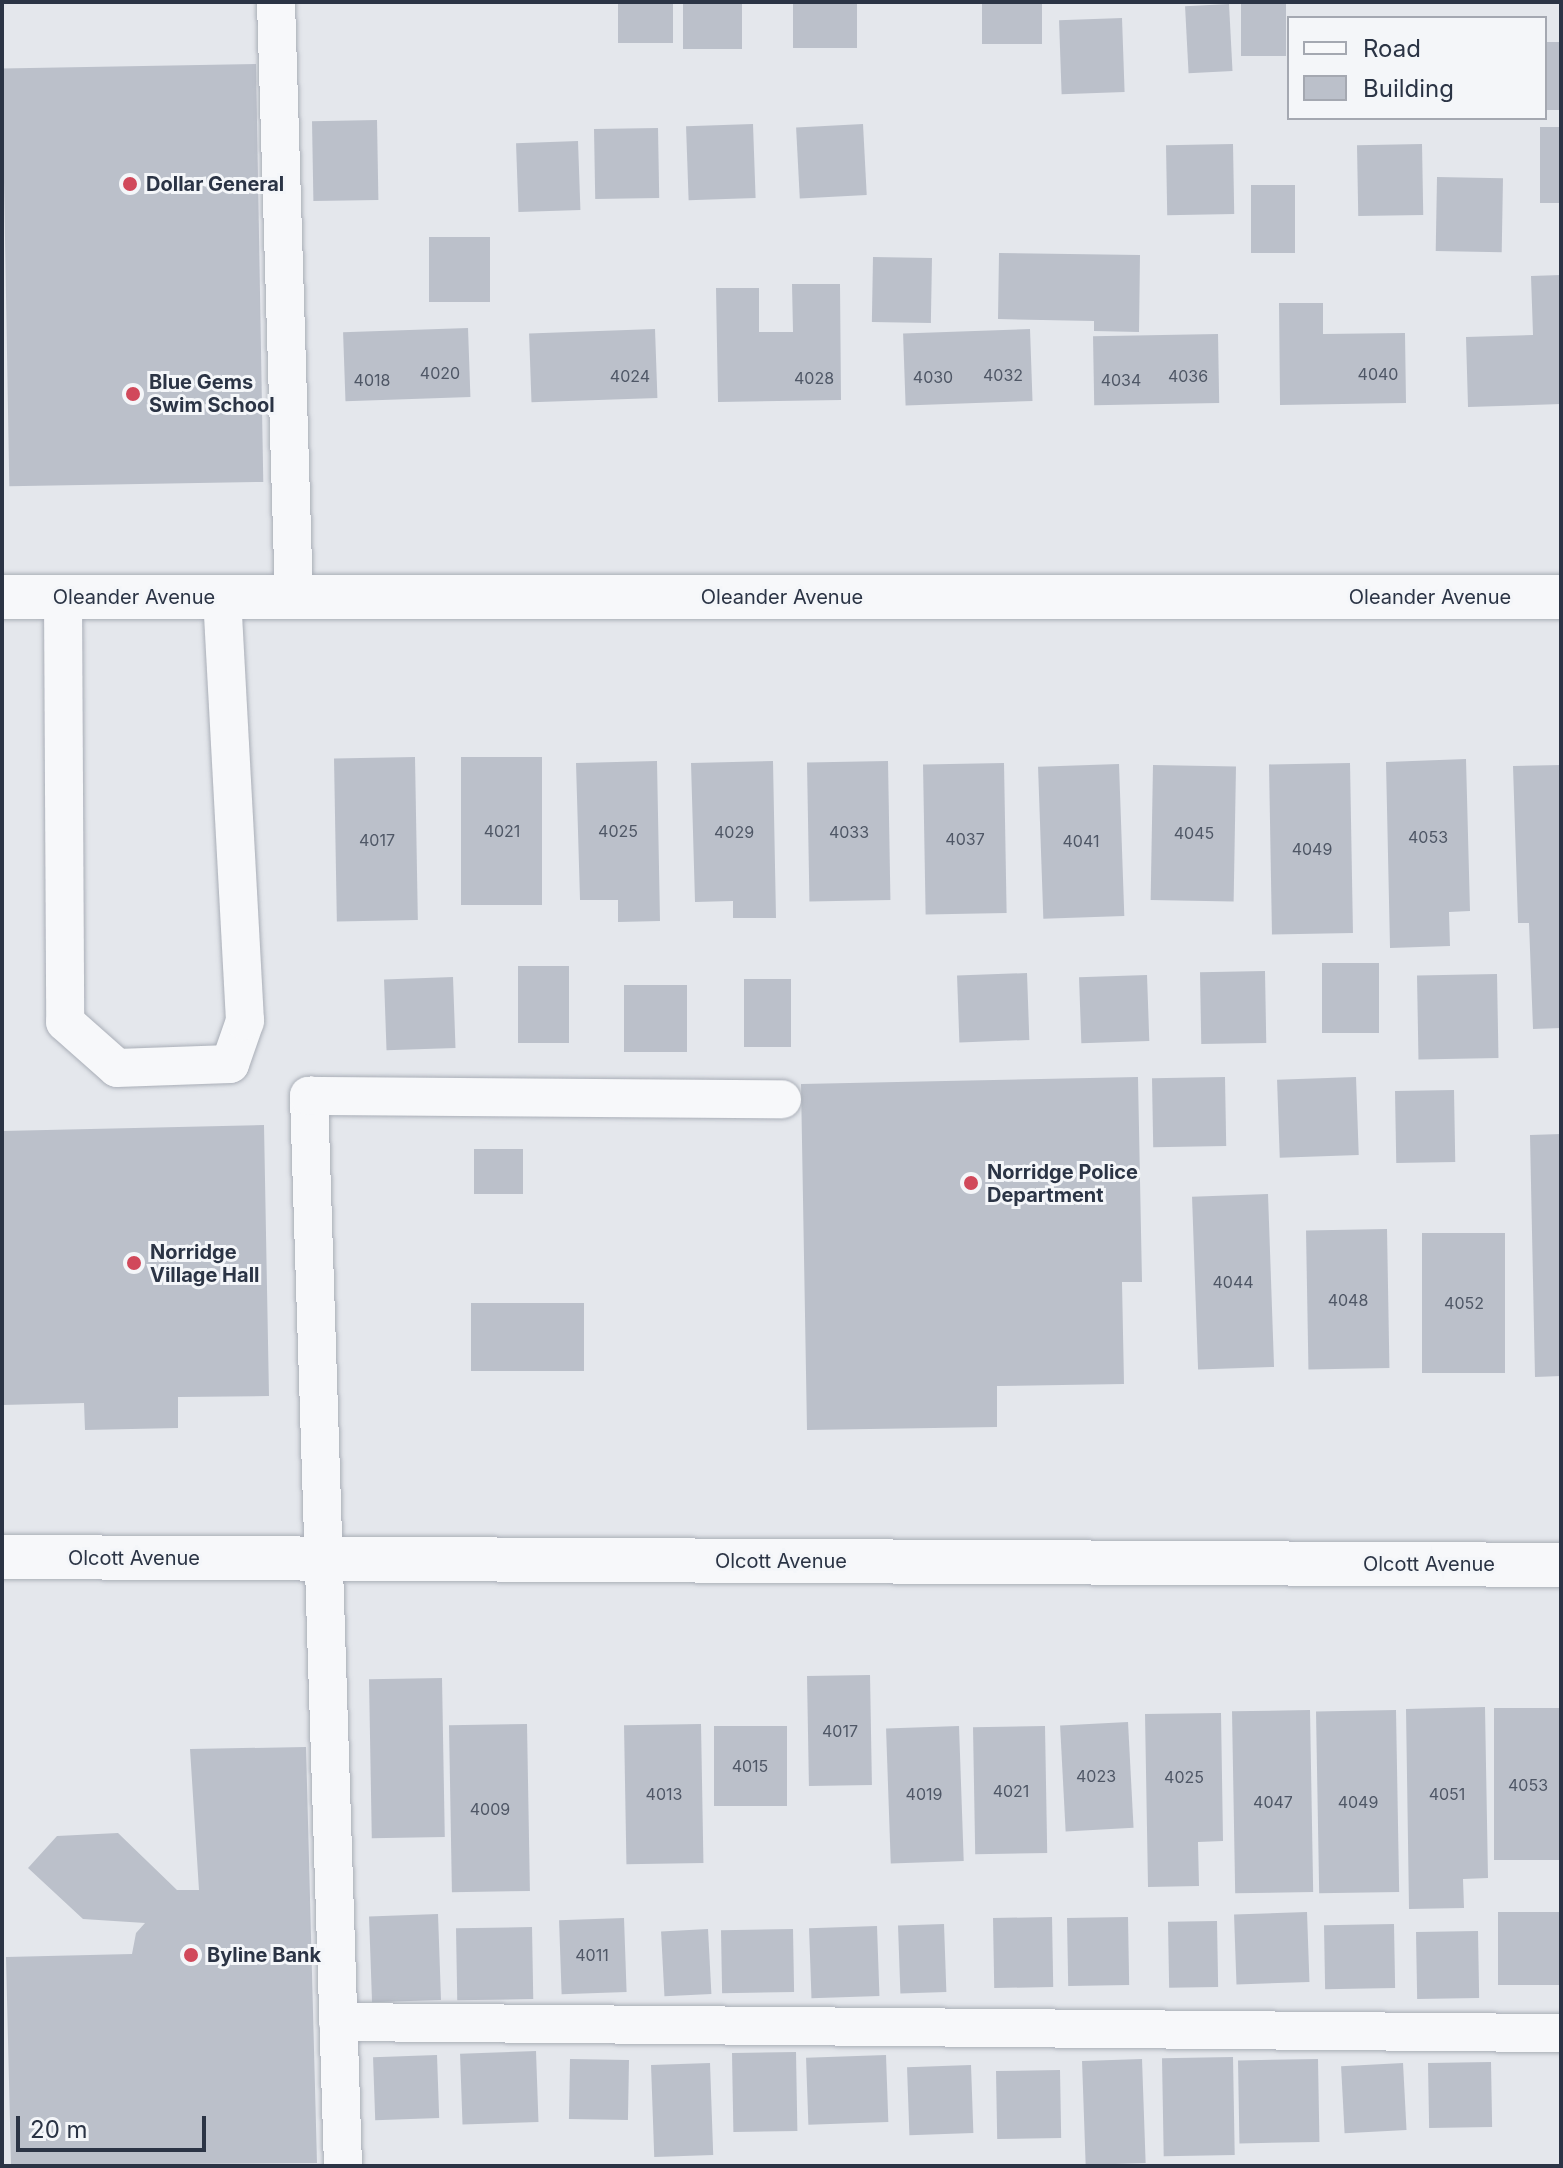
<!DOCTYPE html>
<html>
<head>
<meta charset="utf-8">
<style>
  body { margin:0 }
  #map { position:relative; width:1563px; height:2168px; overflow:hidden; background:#e4e7ec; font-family:Inter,sans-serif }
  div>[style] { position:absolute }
  .building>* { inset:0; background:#bbc0ca; transform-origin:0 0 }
  .roads { filter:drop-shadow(0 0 2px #a9aeb7) drop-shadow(0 0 2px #a9aeb7) }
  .service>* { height:38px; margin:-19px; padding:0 19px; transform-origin:19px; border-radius:19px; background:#f7f8fa }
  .minor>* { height:44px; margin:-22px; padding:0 22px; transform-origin:22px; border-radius:22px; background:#f7f8fa }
  .dots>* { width:22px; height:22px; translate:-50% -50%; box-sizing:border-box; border:4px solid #f4f6f9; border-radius:50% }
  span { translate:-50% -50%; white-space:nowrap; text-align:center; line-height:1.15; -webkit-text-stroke:6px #f4f6f9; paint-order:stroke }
  .number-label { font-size:16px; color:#4f5766 }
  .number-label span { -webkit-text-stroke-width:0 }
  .poi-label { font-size:20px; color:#2b3445; font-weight:700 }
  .left { translate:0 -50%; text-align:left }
  .street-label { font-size:20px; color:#2b3445 }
  .frame { position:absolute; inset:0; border:4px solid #2b3445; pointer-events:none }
  .legend { position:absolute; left:1287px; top:16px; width:260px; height:104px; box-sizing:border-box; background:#f4f6f9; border:2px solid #a4a8b1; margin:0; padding:10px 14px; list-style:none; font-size:24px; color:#2b3445 }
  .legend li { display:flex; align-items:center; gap:16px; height:40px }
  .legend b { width:40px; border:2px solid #a4a8b1 }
  .scale { position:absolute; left:16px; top:2116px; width:190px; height:36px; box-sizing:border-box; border:4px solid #2b3445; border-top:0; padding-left:10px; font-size:24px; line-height:28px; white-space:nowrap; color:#2b3445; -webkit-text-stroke:6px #f4f6f9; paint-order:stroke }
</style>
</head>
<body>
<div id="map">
  <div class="building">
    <i style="left:618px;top:2px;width:55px;height:41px"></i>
    <i style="left:683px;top:2px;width:59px;height:47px"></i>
    <i style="left:793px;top:2px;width:64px;height:46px"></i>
    <i style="left:982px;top:2px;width:60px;height:42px"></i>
    <i style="left:1241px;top:2px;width:45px;height:54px"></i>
    <i style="left:1229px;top:4px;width:67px;height:44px;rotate:87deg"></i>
    <i style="left:1122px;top:18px;width:74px;height:63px;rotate:88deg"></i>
    <i style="left:1545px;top:42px;width:16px;height:68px"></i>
    <i style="left:256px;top:64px;width:418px;height:254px;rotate:89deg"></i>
    <i style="left:377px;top:120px;width:80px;height:65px;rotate:89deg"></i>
    <i style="left:753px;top:124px;width:74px;height:67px;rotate:88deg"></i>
    <i style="left:863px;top:124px;width:71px;height:67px;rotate:87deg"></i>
    <i style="left:1540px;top:127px;width:21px;height:76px"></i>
    <i style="left:658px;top:128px;width:70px;height:64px;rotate:89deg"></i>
    <i style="left:578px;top:141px;width:69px;height:62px;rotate:88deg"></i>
    <i style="left:1233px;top:144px;width:70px;height:67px;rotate:89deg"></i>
    <i style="left:1422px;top:144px;width:71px;height:65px;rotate:89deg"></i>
    <i style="left:1437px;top:177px;width:66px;height:74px;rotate:1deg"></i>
    <i style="left:1251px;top:185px;width:44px;height:68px"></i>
    <i style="left:429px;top:237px;width:61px;height:65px"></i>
    <i style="clip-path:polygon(999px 253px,1140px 255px,1139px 332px,1094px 331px,1094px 321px,998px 319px)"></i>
    <i style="left:873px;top:257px;width:59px;height:65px;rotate:1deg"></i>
    <i style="clip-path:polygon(1561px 275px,1561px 404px,1468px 407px,1466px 337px,1533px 335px,1531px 276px)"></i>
    <i style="clip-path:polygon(792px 284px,840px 284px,841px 400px,718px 402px,716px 288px,759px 288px,759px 332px,793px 332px)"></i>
    <i style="clip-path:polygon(1279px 303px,1323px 303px,1323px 334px,1405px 333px,1406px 403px,1280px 405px)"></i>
    <i style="left:468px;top:328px;width:69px;height:125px;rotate:88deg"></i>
    <i style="left:655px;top:329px;width:69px;height:126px;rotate:88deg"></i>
    <i style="left:1030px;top:329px;width:72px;height:127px;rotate:88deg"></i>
    <i style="left:1218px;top:334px;width:69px;height:125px;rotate:89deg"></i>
    <i style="left:415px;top:757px;width:163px;height:81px;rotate:89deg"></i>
    <i style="left:461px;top:757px;width:81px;height:148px"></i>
    <i style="clip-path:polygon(1466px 759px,1470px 911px,1449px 912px,1450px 946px,1390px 948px,1386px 762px)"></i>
    <i style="clip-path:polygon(657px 761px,660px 921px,618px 922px,618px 900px,580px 900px,576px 763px)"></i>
    <i style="clip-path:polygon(773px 761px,776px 918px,733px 918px,733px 901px,695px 902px,691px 763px)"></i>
    <i style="left:888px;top:761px;width:139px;height:81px;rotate:89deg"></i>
    <i style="left:1004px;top:763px;width:150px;height:81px;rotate:89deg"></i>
    <i style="left:1350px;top:763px;width:170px;height:81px;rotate:89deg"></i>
    <i style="left:1119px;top:764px;width:152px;height:81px;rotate:88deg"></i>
    <i style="left:1153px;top:765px;width:83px;height:135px;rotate:1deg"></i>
    <i style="clip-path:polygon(1561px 765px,1561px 1028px,1533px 1029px,1529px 923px,1518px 923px,1513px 766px)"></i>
    <i style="left:1379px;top:963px;width:70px;height:57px;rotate:90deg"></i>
    <i style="left:518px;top:966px;width:51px;height:77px"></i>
    <i style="left:1265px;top:971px;width:72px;height:65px;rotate:89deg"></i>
    <i style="left:1027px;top:973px;width:67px;height:70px;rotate:88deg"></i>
    <i style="left:1497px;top:974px;width:84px;height:80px;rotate:89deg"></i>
    <i style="left:1147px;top:975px;width:66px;height:68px;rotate:88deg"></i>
    <i style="left:453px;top:977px;width:71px;height:69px;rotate:88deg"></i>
    <i style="left:744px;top:979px;width:47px;height:68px"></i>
    <i style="left:624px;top:985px;width:63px;height:67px"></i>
    <i style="clip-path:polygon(1138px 1077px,1142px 1282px,1122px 1282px,1124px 1384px,997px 1386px,997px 1427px,807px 1430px,801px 1084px)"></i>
    <i style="left:1225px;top:1077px;width:69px;height:73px;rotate:89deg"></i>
    <i style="left:1356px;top:1077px;width:78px;height:79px;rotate:88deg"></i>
    <i style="left:1454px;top:1090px;width:72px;height:59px;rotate:89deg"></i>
    <i style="clip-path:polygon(264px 1125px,269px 1396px,178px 1397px,178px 1428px,85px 1430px,84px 1403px,2px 1405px,2px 1131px)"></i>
    <i style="clip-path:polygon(1561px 1134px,1561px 1376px,1535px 1377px,1530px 1135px)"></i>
    <i style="left:474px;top:1149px;width:49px;height:45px"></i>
    <i style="left:1268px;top:1194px;width:173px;height:76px;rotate:88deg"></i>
    <i style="left:1387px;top:1229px;width:139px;height:81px;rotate:89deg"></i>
    <i style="left:1422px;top:1233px;width:83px;height:140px"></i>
    <i style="left:471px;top:1303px;width:113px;height:68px"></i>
    <i style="left:870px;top:1675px;width:110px;height:63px;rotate:89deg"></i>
    <i style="left:442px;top:1678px;width:159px;height:73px;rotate:89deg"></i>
    <i style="clip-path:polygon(1485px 1707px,1488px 1878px,1463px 1879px,1464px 1908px,1409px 1909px,1406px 1709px)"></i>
    <i style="left:1561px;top:1708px;width:152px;height:67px;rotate:90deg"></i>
    <i style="left:1310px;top:1710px;width:182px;height:78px;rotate:89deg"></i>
    <i style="left:1396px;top:1710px;width:182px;height:80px;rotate:89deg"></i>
    <i style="clip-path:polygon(1221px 1713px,1223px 1841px,1198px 1842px,1199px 1886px,1148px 1887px,1145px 1714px)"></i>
    <i style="left:1128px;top:1722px;width:106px;height:68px;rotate:87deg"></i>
    <i style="left:527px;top:1724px;width:167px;height:78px;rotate:89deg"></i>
    <i style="left:701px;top:1724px;width:139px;height:77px;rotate:89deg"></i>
    <i style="left:714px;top:1726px;width:73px;height:80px"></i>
    <i style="left:959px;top:1726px;width:135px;height:73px;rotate:88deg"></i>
    <i style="left:1045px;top:1726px;width:127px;height:72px;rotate:89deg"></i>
    <i style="clip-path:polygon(306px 1747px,317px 2163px,11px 2165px,6px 1957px,132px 1954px,136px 1933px,145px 1923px,83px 1919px,28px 1868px,57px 1836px,118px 1833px,177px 1890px,199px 1890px,190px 1749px)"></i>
    <i style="left:1307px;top:1912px;width:70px;height:73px;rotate:88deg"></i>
    <i style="left:1561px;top:1912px;width:73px;height:63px;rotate:90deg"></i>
    <i style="left:438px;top:1914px;width:86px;height:69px;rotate:88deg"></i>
    <i style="left:1052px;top:1917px;width:70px;height:59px;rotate:89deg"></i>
    <i style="left:1128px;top:1917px;width:68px;height:61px;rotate:89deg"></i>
    <i style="left:624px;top:1918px;width:74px;height:65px;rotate:88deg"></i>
    <i style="left:1217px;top:1921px;width:66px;height:49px;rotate:89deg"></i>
    <i style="left:944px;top:1924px;width:68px;height:46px;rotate:88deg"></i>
    <i style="left:1394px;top:1924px;width:64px;height:70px;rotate:89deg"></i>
    <i style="left:877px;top:1926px;width:70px;height:68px;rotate:88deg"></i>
    <i style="left:532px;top:1927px;width:72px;height:76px;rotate:89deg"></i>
    <i style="left:708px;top:1929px;width:65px;height:47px;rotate:87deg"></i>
    <i style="left:793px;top:1929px;width:63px;height:72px;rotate:89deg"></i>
    <i style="left:1478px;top:1931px;width:67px;height:62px;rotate:89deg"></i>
    <i style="left:536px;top:2051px;width:71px;height:76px;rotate:88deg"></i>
    <i style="left:796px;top:2052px;width:79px;height:64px;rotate:89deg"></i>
    <i style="left:437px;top:2055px;width:63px;height:64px;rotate:88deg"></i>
    <i style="left:886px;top:2055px;width:67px;height:80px;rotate:88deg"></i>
    <i style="left:1233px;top:2057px;width:98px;height:71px;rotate:89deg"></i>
    <i style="left:570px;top:2059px;width:59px;height:60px;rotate:1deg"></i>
    <i style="left:1142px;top:2059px;width:104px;height:60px;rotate:88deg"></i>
    <i style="left:1318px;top:2059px;width:83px;height:80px;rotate:89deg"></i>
    <i style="left:1491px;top:2062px;width:65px;height:63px;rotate:89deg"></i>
    <i style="left:710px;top:2063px;width:92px;height:59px;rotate:88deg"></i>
    <i style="left:1403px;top:2063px;width:67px;height:62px;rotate:87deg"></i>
    <i style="left:971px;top:2065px;width:68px;height:64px;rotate:88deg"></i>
    <i style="left:1060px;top:2070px;width:68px;height:64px;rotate:89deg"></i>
  </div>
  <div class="roads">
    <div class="service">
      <i style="left:276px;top:2px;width:595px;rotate:88.27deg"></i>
      <i style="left:63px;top:597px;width:425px;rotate:89.7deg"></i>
      <i style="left:65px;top:1022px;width:69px;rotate:41.5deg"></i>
      <i style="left:117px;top:1068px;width:113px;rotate:-2deg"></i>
      <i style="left:230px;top:1064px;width:46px;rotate:-70.8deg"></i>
      <i style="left:245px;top:1021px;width:425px;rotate:-93.1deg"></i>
      <i style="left:338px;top:2022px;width:1223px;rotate:0.52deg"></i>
      <i style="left:343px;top:2166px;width:1071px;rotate:-91.82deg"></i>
      <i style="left:309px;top:1096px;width:473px;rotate:0.4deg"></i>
    </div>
    <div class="minor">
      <i style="left:2px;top:597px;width:1559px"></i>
      <i style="left:2px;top:1557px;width:1559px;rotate:0.29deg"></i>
    </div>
  </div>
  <div class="dots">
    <i style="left:130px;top:184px;background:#d1495b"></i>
    <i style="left:133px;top:394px;background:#d1495b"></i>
    <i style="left:971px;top:1183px;background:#d1495b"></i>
    <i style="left:134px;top:1263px;background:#d1495b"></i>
    <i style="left:191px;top:1955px;background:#d1495b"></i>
  </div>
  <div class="number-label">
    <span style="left:440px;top:373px">4020</span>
    <span style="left:1378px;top:374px">4040</span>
    <span style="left:1003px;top:375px">4032</span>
    <span style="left:630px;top:376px">4024</span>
    <span style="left:1188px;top:376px">4036</span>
    <span style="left:933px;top:377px">4030</span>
    <span style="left:814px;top:378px">4028</span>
    <span style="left:372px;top:380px">4018</span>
    <span style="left:1121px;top:380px">4034</span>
    <span style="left:502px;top:831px">4021</span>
    <span style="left:618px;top:831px">4025</span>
    <span style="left:734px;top:832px">4029</span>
    <span style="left:849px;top:832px">4033</span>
    <span style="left:1194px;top:833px">4045</span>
    <span style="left:1428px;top:837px">4053</span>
    <span style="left:965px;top:839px">4037</span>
    <span style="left:377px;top:840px">4017</span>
    <span style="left:1081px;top:841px">4041</span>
    <span style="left:1312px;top:849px">4049</span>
    <span style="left:1233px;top:1282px">4044</span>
    <span style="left:1348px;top:1300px">4048</span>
    <span style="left:1464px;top:1303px">4052</span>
    <span style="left:840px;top:1731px">4017</span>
    <span style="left:750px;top:1766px">4015</span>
    <span style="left:1096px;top:1776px">4023</span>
    <span style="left:1184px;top:1777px">4025</span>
    <span style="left:1528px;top:1785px">4053</span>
    <span style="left:1011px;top:1791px">4021</span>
    <span style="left:664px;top:1794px">4013</span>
    <span style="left:924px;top:1794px">4019</span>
    <span style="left:1447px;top:1794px">4051</span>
    <span style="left:1273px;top:1802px">4047</span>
    <span style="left:1358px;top:1802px">4049</span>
    <span style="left:490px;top:1809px">4009</span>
    <span style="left:592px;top:1955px">4011</span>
  </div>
  <div class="poi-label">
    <span class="left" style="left:146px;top:184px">Dollar General</span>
    <span class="left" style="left:149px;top:394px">Blue Gems<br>Swim School</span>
    <span class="left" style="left:987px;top:1184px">Norridge Police<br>Department</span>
    <span class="left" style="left:150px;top:1264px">Norridge<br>Village Hall</span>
    <span class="left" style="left:207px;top:1955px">Byline Bank</span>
  </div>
  <div class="street-label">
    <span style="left:134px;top:597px">Oleander Avenue</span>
    <span style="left:782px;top:597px">Oleander Avenue</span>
    <span style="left:1430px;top:597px">Oleander Avenue</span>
    <span style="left:134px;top:1558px">Olcott Avenue</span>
    <span style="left:781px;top:1561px">Olcott Avenue</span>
    <span style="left:1429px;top:1564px">Olcott Avenue</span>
  </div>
  <div class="frame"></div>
  <ul class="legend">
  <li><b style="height:10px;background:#f7f8fa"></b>Road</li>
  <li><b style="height:22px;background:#bbc0ca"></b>Building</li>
  </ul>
  <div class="scale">20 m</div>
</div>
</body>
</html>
